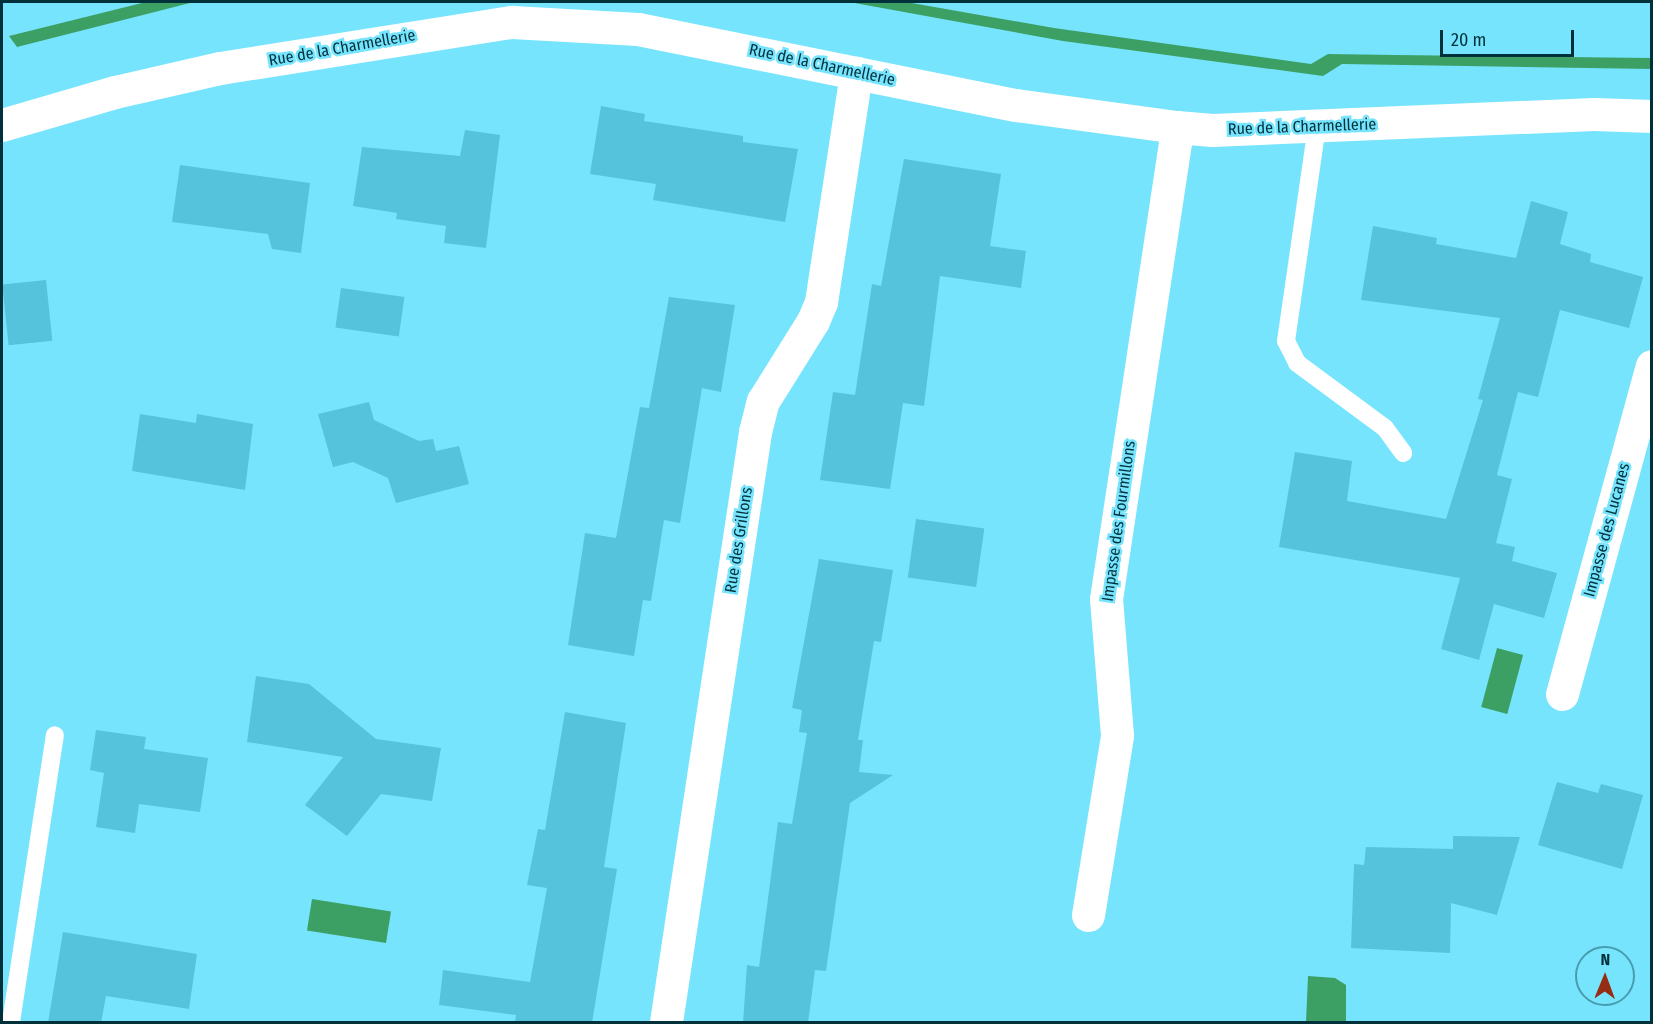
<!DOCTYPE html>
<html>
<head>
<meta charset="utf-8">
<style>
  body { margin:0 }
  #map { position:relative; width:1653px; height:1024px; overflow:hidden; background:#77e4fd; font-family:"Fira Sans Condensed",sans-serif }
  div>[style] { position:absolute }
  .water>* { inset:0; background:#3ca065; transform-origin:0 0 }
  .building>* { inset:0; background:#54c3db; transform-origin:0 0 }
  .lane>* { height:18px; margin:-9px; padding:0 9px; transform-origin:9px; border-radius:9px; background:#fff }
  .street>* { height:33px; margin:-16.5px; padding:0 16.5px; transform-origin:16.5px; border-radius:16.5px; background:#fff }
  span { translate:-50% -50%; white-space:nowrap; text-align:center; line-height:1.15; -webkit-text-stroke:5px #77e4fd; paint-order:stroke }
  .street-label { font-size:16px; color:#00313b }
  .frame { position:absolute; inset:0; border:3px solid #00313b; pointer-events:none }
  .north { position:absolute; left:1575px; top:946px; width:60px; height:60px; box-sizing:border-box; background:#77e4fd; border:2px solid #479caf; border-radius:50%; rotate:1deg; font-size:16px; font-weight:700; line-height:24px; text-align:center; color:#00313b }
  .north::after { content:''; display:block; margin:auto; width:21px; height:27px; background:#952c14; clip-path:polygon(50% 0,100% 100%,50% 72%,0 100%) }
  .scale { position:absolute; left:1440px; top:30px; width:134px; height:27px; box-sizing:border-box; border:3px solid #00313b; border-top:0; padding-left:8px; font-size:18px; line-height:21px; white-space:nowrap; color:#00313b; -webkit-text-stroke:4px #77e4fd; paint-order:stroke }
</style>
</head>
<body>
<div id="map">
  <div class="water">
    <i style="clip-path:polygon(146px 2px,194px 2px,17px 47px,9px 36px)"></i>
    <i style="clip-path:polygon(849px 2px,906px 2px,1054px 28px,1311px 64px,1328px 54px,1395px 55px,1651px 58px,1651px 69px,1342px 64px,1323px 76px,1063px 41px)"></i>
    <i style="left:1497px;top:648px;width:27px;height:61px;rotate:15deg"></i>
    <i style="left:312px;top:899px;width:80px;height:32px;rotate:9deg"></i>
    <i style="clip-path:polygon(1308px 976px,1335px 978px,1346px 985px,1346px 1022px,1306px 1022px)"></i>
  </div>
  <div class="building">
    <i style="clip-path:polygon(601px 106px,645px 114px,644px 121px,743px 136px,743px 142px,798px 149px,785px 222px,653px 200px,656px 184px,590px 174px)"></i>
    <i style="clip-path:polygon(465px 130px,500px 135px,486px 248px,444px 243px,446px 226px,396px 219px,397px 213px,353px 206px,362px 147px,460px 156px)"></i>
    <i style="clip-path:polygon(904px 159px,1001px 174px,990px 246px,1026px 251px,1021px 288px,940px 276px,924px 406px,903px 403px,890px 489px,820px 480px,833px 392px,855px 395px,872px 284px,881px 286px)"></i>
    <i style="clip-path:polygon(180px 165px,310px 183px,301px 253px,272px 249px,268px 234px,172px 222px)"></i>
    <i style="clip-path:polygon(1531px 201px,1568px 212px,1560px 244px,1591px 254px,1590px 262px,1643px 277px,1629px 328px,1560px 310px,1538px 397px,1518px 392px,1497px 475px,1512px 479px,1496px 543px,1515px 547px,1512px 561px,1557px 573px,1544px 618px,1494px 604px,1479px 660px,1441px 649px,1460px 578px,1279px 547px,1295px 452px,1352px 461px,1347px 501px,1446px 519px,1483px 400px,1478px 399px,1500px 318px,1361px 300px,1373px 226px,1437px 238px,1436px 244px,1516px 258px)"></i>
    <i style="left:46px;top:280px;width:61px;height:44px;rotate:84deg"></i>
    <i style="left:341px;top:288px;width:64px;height:40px;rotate:8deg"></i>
    <i style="clip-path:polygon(669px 297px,735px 305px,721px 392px,702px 388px,680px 523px,664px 520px,651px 601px,643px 600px,634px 656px,568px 645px,585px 533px,616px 538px,640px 407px,649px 408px)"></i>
    <i style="clip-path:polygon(369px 402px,374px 420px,419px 441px,433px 439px,436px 451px,459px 446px,469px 484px,396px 503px,388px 478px,353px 462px,333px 467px,318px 414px)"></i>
    <i style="clip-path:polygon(140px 414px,196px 423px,197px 414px,253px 424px,245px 490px,132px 471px)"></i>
    <i style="left:916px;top:519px;width:69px;height:59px;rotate:8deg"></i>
    <i style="clip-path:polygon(819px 559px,893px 570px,881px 642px,874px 641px,858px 740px,863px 740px,859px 772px,893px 775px,850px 803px,826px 971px,815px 970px,808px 1023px,743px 1023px,747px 965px,759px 967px,778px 822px,792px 824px,807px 733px,799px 732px,802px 710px,792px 708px)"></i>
    <i style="clip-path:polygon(256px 676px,309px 684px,376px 739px,441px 748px,432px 801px,381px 794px,347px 836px,305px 805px,343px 757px,247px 742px)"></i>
    <i style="clip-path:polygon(565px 712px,626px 723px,604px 867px,617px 869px,592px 1023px,515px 1023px,516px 1015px,439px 1005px,443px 970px,530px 982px,547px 888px,527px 885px,538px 829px,545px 830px)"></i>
    <i style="clip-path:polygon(96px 730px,146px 737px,144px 749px,208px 758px,200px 812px,139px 804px,135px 833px,96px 827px,104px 773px,90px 770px)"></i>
    <i style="clip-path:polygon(1557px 782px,1598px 793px,1601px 784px,1643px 795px,1622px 869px,1538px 845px)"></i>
    <i style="clip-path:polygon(1453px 836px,1520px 837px,1497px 915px,1451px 903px,1450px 953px,1351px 948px,1354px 864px,1364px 865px,1366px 847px,1453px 849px)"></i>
    <i style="clip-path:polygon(63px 932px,197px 954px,189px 1009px,106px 996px,101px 1023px,48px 1023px)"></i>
  </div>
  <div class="lane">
    <i style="left:1317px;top:126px;width:217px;rotate:98.2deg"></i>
    <i style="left:1286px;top:341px;width:25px;rotate:63deg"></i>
    <i style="left:1297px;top:363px;width:109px;rotate:36.5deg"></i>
    <i style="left:1385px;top:428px;width:31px;rotate:54deg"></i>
    <i style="left:11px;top:1022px;width:290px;rotate:-81.3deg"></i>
  </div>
  <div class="street">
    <i style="left:2px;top:125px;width:118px;rotate:-16.3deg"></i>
    <i style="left:115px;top:92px;width:108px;rotate:-12.9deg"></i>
    <i style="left:220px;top:68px;width:296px;rotate:-9deg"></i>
    <i style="left:512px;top:22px;width:126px;rotate:3.2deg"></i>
    <i style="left:638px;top:29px;width:386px;rotate:11.4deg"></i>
    <i style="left:1016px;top:105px;width:162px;rotate:7.8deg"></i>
    <i style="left:1177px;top:127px;width:35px;rotate:5deg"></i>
    <i style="left:1212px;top:130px;width:382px;rotate:-2.4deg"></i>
    <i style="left:1594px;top:114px;width:58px;rotate:2deg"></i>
    <i style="left:1562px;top:694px;width:340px;rotate:-74.7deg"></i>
    <i style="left:1088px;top:915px;width:182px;rotate:-80.8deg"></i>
    <i style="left:1117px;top:735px;width:136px;rotate:-94.6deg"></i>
    <i style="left:1106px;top:599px;width:477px;rotate:-81.4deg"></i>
    <i style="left:666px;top:1022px;width:597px;rotate:-81.42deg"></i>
    <i style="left:755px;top:432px;width:32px;rotate:-76deg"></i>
    <i style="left:763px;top:401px;width:94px;rotate:-58deg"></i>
    <i style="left:813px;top:321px;width:21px;rotate:-67deg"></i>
    <i style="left:821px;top:302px;width:232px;rotate:-81.3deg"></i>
  </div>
  <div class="street-label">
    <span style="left:342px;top:48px;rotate:-10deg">Rue de la Charmellerie</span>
    <span style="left:822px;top:65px;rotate:12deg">Rue de la Charmellerie</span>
    <span style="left:1302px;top:127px;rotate:-2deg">Rue de la Charmellerie</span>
    <span style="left:1119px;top:521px;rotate:-82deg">Impasse des Fourmillons</span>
    <span style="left:1607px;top:530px;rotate:-75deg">Impasse des Lucanes</span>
    <span style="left:739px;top:540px;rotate:-81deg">Rue des Grillons</span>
  </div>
  <div class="frame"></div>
  <div class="north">N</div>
  <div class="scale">20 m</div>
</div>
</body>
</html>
